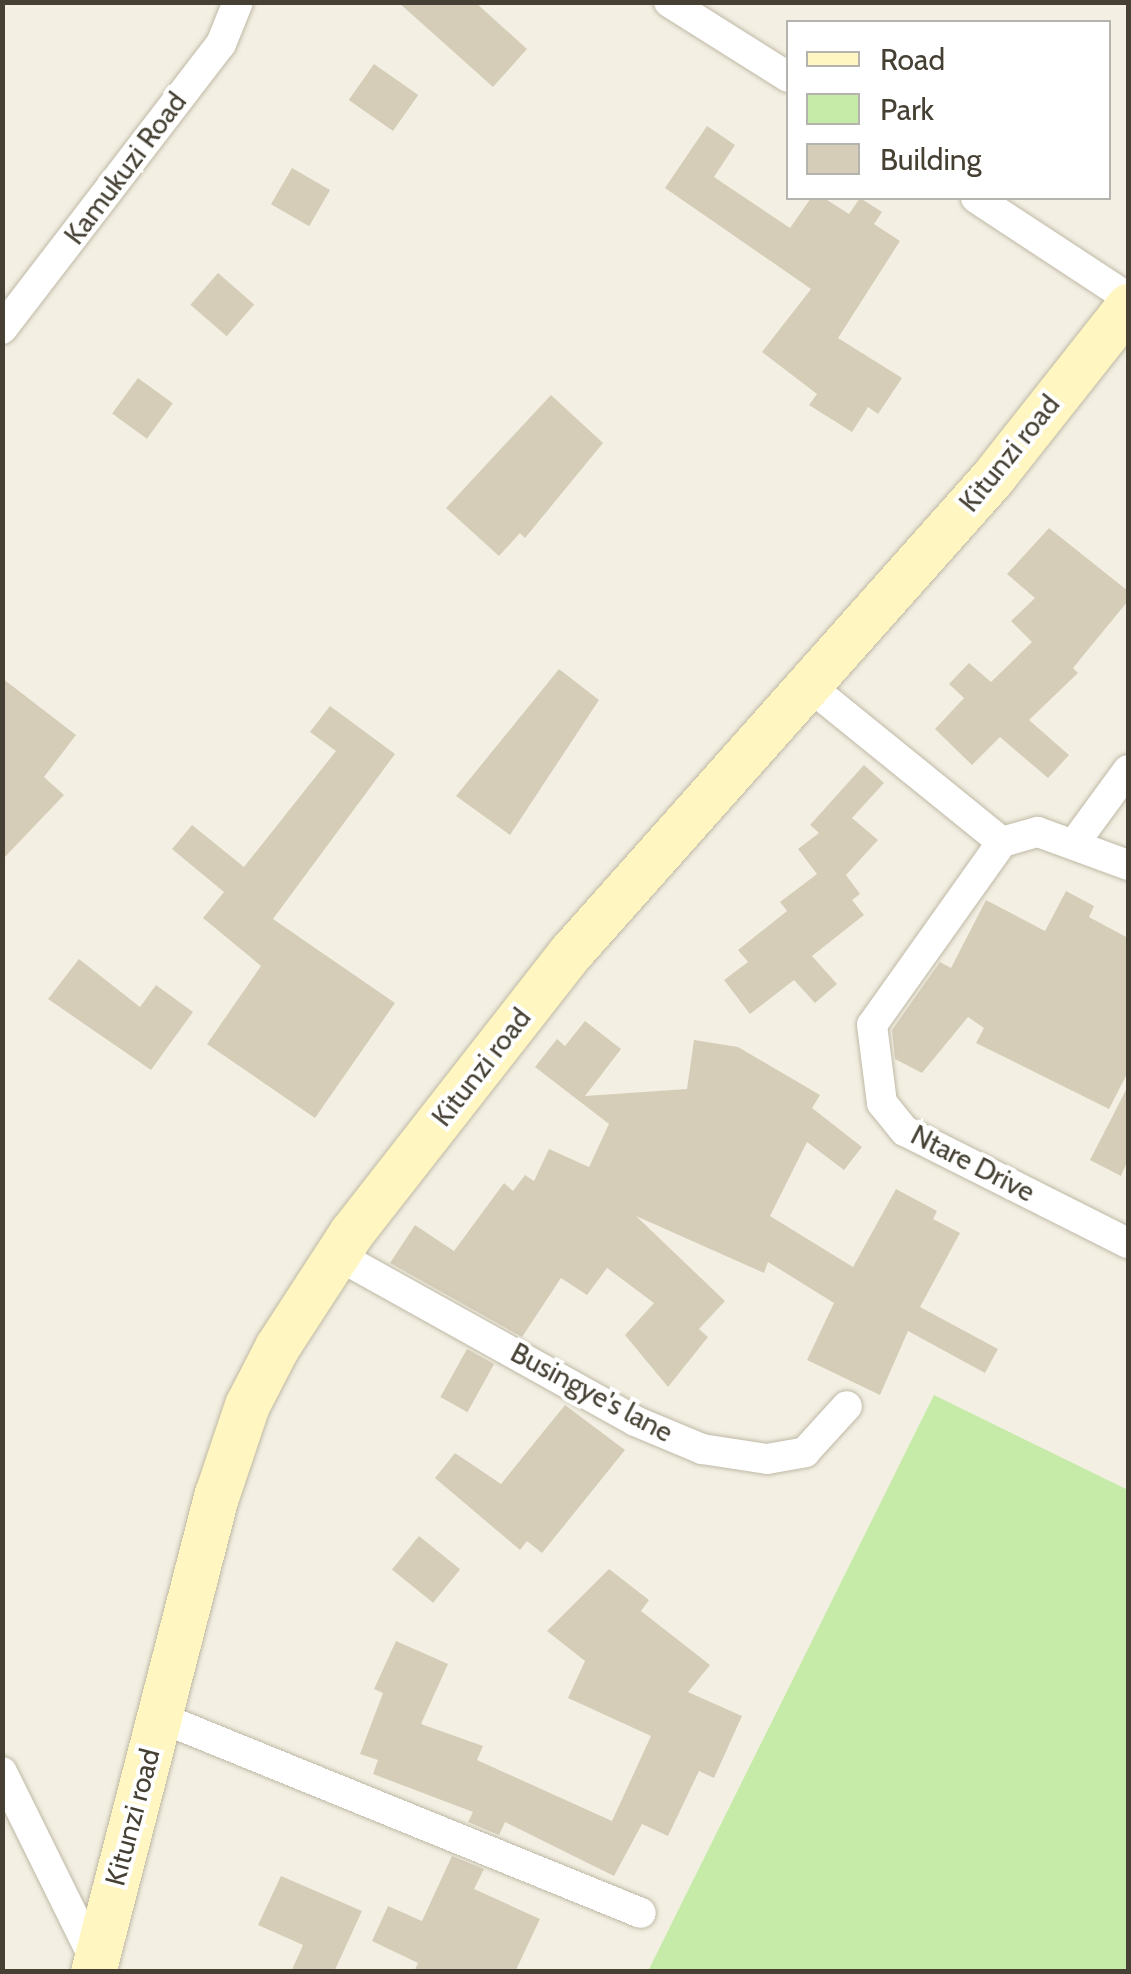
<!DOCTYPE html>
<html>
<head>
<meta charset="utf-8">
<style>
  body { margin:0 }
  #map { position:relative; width:1131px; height:1974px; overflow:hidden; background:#f3f0e3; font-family:Cabin,sans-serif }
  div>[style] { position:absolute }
  .green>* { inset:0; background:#c6eaa8 }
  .building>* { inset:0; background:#d5cdb8; transform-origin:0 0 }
  .roads { filter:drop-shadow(0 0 2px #bfb8a5) drop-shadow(0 0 2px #bfb8a5) }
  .street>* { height:30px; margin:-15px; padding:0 15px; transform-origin:15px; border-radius:15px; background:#fff }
  .secondary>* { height:45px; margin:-22.5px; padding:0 22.5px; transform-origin:22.5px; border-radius:22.5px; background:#fff6c1 }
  span { translate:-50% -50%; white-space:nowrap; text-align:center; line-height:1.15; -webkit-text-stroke:8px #fff; paint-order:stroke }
  .street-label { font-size:28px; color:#454033 }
  .frame { position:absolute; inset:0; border:5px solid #454033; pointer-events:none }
  .legend { position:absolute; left:786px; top:20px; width:325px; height:180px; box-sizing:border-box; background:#fff; border:2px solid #b5b3ad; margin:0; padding:12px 18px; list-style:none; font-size:30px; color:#454033 }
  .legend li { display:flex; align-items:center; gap:20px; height:50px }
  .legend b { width:50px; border:2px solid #b5b3ad }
</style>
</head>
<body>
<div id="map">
  <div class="green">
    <i style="clip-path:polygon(934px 1395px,1128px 1490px,1128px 1971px,648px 1971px)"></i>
  </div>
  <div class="building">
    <i style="clip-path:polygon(398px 2px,475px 2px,527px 49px,493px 87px)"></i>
    <i style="left:374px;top:64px;width:54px;height:44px;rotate:35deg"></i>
    <i style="clip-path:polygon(707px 126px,735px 145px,714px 177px,790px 228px,811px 198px,824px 198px,849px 214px,860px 198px,882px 212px,874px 224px,900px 241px,838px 338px,902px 378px,878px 414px,868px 407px,852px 432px,809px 405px,817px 394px,762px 352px,811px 289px,665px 188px)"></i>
    <i style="left:292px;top:168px;width:44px;height:42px;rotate:30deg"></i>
    <i style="left:218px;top:273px;width:48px;height:42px;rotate:41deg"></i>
    <i style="left:138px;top:378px;width:43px;height:44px;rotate:36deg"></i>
    <i style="clip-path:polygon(551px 395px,603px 443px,525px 538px,520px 533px,499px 556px,446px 508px)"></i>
    <i style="clip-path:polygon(1049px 528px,1128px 591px,1128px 601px,1073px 668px,1078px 673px,1029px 720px,1069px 755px,1048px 778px,1000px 737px,972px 765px,935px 729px,964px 698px,949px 684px,969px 663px,991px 682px,1032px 642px,1011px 621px,1035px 598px,1007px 574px)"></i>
    <i style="clip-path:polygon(559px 669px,599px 700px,510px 835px,456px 796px)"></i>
    <i style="clip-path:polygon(2px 678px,76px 735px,44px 777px,64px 795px,2px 860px)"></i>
    <i style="clip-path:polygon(330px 706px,395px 754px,273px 919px,395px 1003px,315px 1118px,207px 1044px,261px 966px,203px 918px,224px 892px,172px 849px,192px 825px,244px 867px,336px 751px,310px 732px)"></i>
    <i style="clip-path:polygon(864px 765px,884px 783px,852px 818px,878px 840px,846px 875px,860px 894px,852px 900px,864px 915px,812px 956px,837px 984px,815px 1003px,794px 980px,750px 1014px,724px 980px,748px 962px,738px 950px,787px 911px,780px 902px,817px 874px,798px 849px,819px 833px,810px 825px)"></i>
    <i style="clip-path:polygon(1066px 891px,1094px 906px,1089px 917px,1128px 938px,1128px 1072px,1109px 1109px,976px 1043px,984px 1028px,968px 1017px,922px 1073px,895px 1059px,892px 1030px,940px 962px,951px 968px,986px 900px,1045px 931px)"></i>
    <i style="clip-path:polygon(79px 959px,140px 1007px,156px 985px,193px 1012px,151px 1070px,48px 999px)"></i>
    <i style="clip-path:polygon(585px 1021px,621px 1049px,585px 1096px,687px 1089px,694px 1040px,738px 1047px,820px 1095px,812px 1108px,862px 1147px,844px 1170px,807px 1142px,770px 1216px,853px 1267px,896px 1189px,937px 1211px,933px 1219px,960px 1233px,920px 1307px,998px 1349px,985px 1373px,908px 1331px,880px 1395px,807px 1360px,834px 1303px,768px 1262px,764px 1273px,636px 1216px,725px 1301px,699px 1329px,708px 1337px,668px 1387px,625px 1335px,654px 1303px,607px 1268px,587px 1295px,561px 1278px,522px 1337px,390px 1263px,415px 1225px,454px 1251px,504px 1183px,513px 1191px,525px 1175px,534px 1181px,549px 1149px,589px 1167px,609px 1124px,535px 1067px,557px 1039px,565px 1046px)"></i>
    <i style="clip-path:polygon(1128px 1086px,1128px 1160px,1121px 1176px,1090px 1160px)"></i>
    <i style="left:467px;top:1349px;width:31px;height:55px;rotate:29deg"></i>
    <i style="clip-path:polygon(565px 1405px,625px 1450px,542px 1553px,527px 1541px,520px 1550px,435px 1478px,455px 1453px,501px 1484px)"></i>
    <i style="left:419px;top:1536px;width:53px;height:43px;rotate:39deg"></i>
    <i style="clip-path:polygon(609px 1569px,649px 1600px,641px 1611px,710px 1665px,688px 1692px,742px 1716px,714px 1778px,699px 1771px,668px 1836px,642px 1824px,614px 1876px,505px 1822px,499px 1835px,468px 1822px,473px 1812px,373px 1774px,378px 1760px,360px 1754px,383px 1693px,374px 1689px,396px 1641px,448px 1664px,421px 1724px,483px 1746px,477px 1760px,612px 1821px,651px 1736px,568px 1698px,585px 1661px,547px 1631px)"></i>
    <i style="clip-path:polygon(452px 1856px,484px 1869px,474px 1889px,540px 1919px,515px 1972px,414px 1972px,418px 1963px,372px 1941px,388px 1906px,422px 1921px)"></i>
    <i style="clip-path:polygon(281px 1876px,362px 1911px,334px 1972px,291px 1972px,303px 1945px,258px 1925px)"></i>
  </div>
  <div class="roads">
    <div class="street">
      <i style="left:669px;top:2px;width:141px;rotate:32.2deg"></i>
      <i style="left:976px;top:198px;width:182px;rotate:33.3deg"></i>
      <i style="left:2px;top:329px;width:359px;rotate:-52.5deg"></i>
      <i style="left:221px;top:44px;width:45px;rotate:-68deg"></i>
      <i style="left:808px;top:685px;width:250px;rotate:39deg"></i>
      <i style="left:1076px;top:841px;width:88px;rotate:-53.8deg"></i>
      <i style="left:1002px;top:842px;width:224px;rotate:125.4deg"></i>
      <i style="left:872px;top:1025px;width:79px;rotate:82.7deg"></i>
      <i style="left:882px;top:1103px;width:36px;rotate:51deg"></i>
      <i style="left:905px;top:1131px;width:250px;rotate:26.7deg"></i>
      <i style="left:1002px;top:842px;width:37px;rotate:-16deg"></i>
      <i style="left:1038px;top:832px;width:96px;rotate:20.1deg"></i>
      <i style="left:337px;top:1255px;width:341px;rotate:29.1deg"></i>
      <i style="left:635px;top:1421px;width:73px;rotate:22.7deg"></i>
      <i style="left:702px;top:1449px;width:66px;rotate:8.7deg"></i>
      <i style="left:767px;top:1459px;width:39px;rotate:-10deg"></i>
      <i style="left:805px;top:1452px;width:62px;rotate:-47.6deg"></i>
      <i style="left:159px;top:1717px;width:520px;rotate:22.13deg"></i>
      <i style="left:2px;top:1772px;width:216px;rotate:63.7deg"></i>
    </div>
    <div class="secondary">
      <i style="left:93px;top:1972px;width:494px;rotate:-75.5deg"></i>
      <i style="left:217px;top:1494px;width:94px;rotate:-71.4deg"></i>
      <i style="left:247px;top:1405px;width:65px;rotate:-62.7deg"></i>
      <i style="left:277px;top:1347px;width:136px;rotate:-57deg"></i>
      <i style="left:351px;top:1233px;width:355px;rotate:-52deg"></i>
      <i style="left:570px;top:953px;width:637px;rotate:-48.37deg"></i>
      <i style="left:993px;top:477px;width:218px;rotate:-51.7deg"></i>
    </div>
  </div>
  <div class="street-label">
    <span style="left:125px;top:168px;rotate:-53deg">Kamukuzi Road</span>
    <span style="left:1009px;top:453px;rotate:-51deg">Kitunzi road</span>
    <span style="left:481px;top:1067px;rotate:-52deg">Kitunzi road</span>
    <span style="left:973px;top:1163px;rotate:27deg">Ntare Drive</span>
    <span style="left:592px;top:1392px;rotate:28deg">Busingye's lane</span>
    <span style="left:132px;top:1817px;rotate:-75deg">Kitunzi road</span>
  </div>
  <div class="frame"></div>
  <ul class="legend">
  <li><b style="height:12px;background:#fff6c1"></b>Road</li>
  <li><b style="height:28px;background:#c6eaa8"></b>Park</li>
  <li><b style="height:28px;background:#d5cdb8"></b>Building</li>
  </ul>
</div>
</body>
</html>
